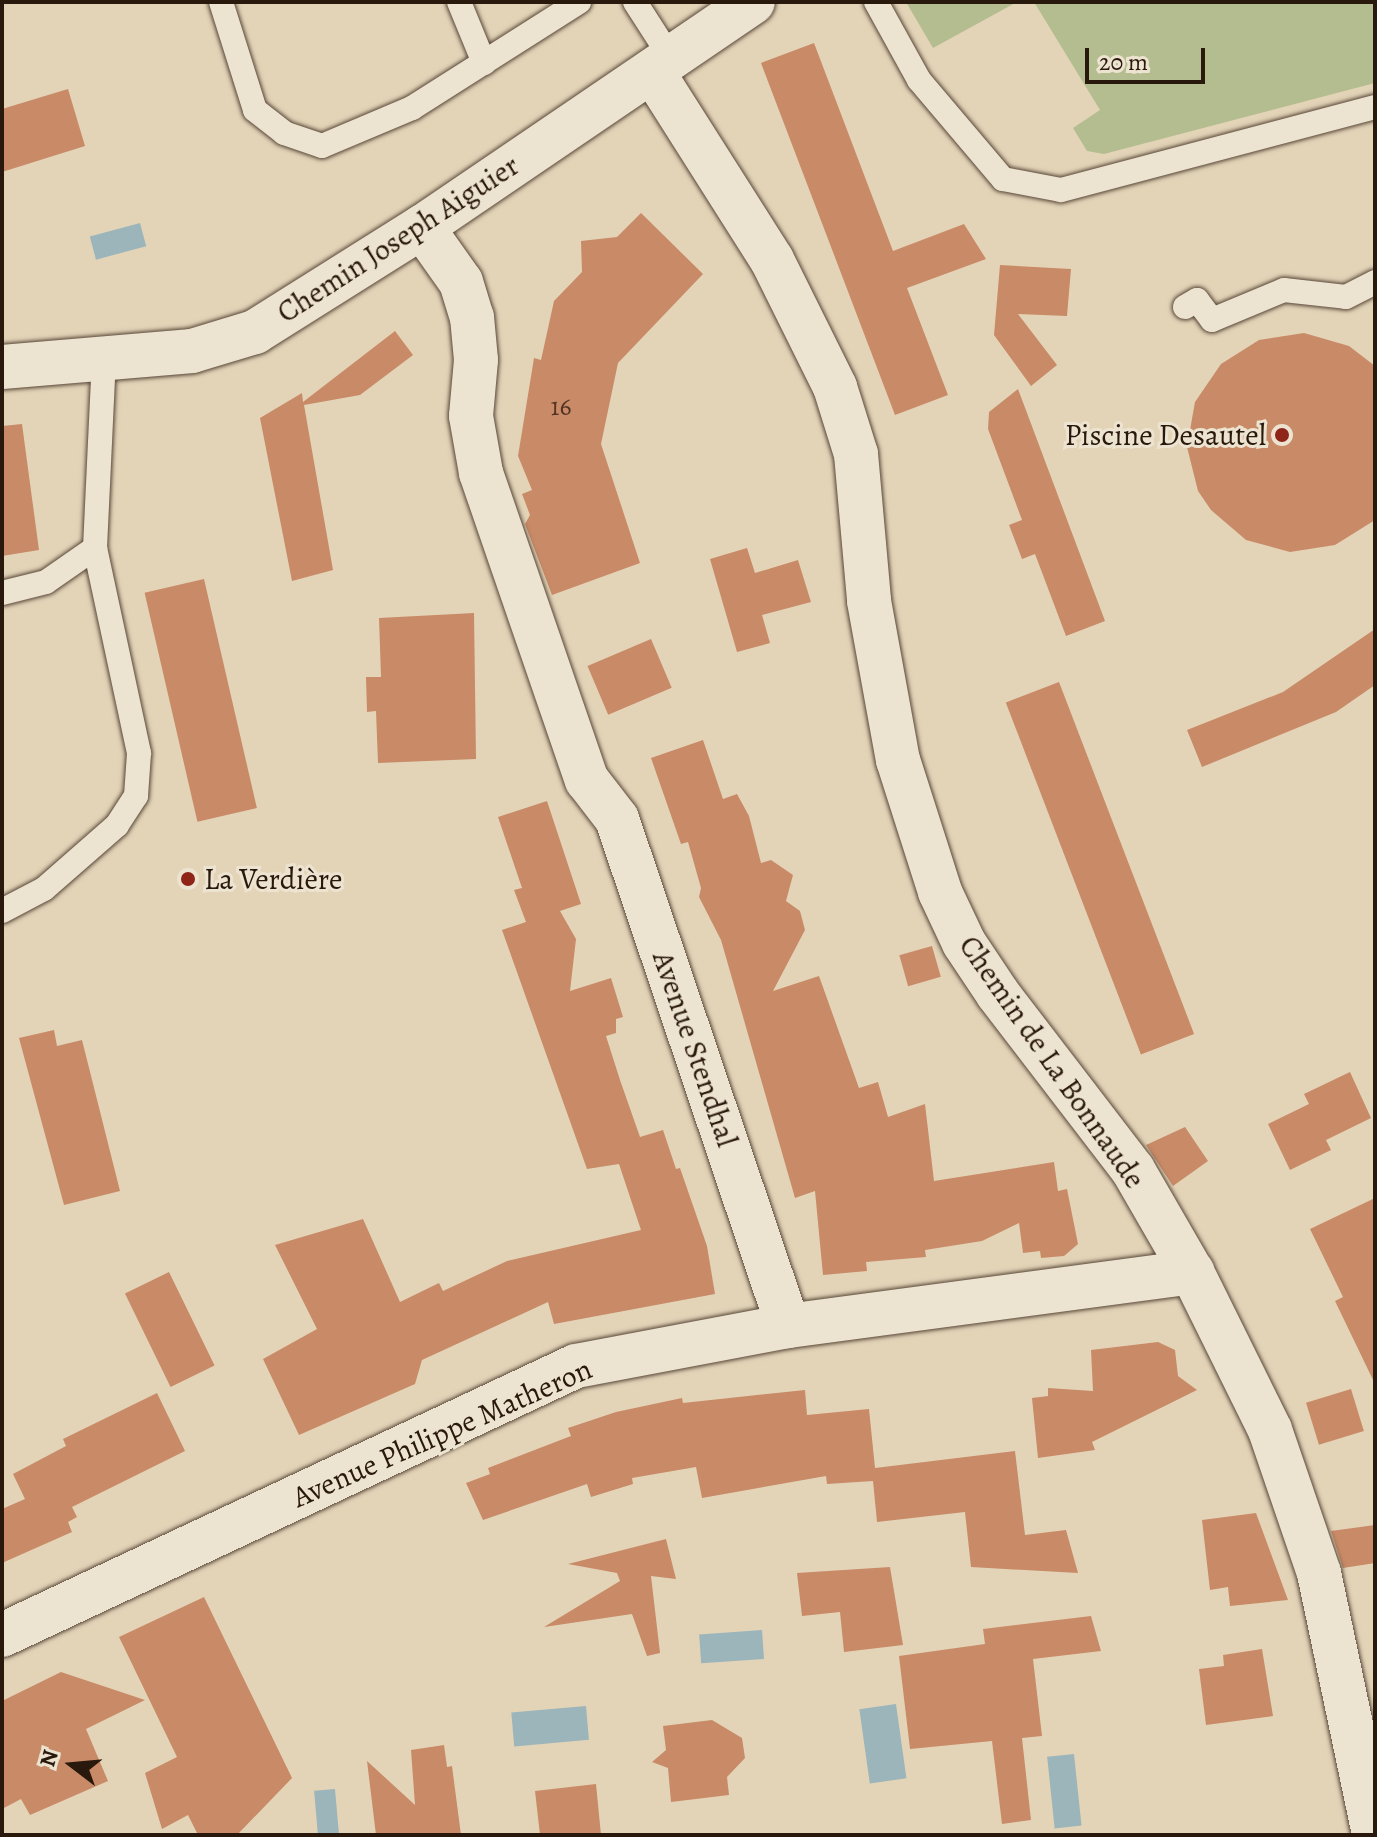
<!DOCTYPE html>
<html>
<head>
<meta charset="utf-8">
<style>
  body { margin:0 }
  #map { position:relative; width:1377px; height:1837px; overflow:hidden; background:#e3d4b8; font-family:Alegreya,serif }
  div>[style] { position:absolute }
  .green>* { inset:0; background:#b4bd8f }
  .water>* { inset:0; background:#9bb5ba; transform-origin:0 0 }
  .building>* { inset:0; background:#c98a67; transform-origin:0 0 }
  .roads { filter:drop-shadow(0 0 2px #584737) drop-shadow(0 0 2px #584737) }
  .lane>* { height:24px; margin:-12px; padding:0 12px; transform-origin:12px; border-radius:12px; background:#ede3d1 }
  .street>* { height:44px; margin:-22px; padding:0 22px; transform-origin:22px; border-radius:22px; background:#ede3d1 }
  .dots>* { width:22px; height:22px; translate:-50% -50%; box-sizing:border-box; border:4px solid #ede3d1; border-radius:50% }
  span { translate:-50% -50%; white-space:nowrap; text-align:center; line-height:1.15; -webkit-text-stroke:6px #ede3d1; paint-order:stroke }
  .number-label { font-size:26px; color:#513423 }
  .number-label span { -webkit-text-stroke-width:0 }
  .street-label { font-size:30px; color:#29180c }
  .poi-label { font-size:30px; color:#29180c }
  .right { translate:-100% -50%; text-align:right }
  .left { translate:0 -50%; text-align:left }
  .frame { position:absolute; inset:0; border:4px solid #29180c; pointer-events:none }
  .north { position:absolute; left:32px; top:1725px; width:80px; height:80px; -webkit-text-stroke:6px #ede3d1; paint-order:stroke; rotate:286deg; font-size:22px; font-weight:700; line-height:32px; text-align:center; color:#29180c }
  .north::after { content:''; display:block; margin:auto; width:28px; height:36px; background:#29180c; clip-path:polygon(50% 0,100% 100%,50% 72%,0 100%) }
  .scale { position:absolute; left:1085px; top:48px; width:120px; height:36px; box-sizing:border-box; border:4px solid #29180c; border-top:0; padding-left:10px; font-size:24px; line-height:28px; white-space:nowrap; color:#29180c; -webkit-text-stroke:6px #ede3d1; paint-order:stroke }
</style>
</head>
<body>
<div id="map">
  <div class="green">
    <i style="clip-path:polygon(906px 2px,1017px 2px,933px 48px)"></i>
    <i style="clip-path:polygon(1034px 2px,1375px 2px,1375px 83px,1104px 154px,1087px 151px,1073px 128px,1100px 110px)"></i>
  </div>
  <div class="water">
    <i style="left:140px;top:223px;width:24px;height:52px;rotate:75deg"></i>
    <i style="left:762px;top:1630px;width:29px;height:63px;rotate:86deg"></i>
    <i style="left:896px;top:1704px;width:75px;height:37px;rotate:82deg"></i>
    <i style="left:586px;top:1706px;width:34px;height:75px;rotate:85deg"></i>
    <i style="left:1074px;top:1754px;width:72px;height:27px;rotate:84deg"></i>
    <i style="left:335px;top:1789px;width:46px;height:21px;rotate:85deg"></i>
  </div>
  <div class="building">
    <i style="clip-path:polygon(814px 43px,893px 251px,964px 224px,986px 259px,907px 288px,948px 395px,895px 415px,761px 63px)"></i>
    <i style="clip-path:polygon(68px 89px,85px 146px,2px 172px,2px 109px)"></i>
    <i style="clip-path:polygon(641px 213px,703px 274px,618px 363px,601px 444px,640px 563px,552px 595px,525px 524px,530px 515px,522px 494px,532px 490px,518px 456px,534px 358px,541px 360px,554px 301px,582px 272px,581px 241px,617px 237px)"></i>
    <i style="clip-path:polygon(1000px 265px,1071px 269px,1067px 316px,1018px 314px,1057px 365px,1031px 386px,994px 335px)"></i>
    <i style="clip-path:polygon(395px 331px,413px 355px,360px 395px,304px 405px,333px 570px,292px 581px,260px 418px,302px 393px,303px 402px)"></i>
    <i style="clip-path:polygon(1304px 333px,1349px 346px,1375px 366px,1375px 520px,1335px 545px,1290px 552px,1246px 540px,1211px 510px,1198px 491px,1187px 447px,1195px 402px,1221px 364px,1259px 340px)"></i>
    <i style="clip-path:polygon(1018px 389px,1105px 621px,1066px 636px,1035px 554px,1022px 559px,1009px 525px,1022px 520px,988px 429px,989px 412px)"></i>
    <i style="clip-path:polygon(22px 424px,39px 550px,2px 556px,2px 426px)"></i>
    <i style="clip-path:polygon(747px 548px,755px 573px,798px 560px,811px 602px,762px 615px,770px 643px,737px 652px,710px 559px)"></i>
    <i style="left:204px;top:579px;width:235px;height:61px;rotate:77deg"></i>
    <i style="clip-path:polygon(474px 613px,476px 759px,378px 763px,376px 711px,367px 712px,366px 677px,381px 677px,379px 618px)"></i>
    <i style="clip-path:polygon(1375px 629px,1375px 685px,1336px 712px,1202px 767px,1187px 730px,1283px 692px)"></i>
    <i style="left:651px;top:639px;width:53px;height:69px;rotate:67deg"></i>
    <i style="left:1059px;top:682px;width:377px;height:57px;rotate:69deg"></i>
    <i style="clip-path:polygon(703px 740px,723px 799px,737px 794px,749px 816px,761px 863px,771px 860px,793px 875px,786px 901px,800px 911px,805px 930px,773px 991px,819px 976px,859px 1088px,878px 1082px,888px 1117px,925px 1104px,934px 1181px,1054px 1162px,1058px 1191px,1067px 1189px,1078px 1244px,1064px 1256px,1041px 1258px,1040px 1251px,1023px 1253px,1019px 1223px,982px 1241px,925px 1250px,926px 1257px,866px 1262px,867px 1271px,823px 1275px,815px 1191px,795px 1198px,721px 940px,699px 897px,701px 888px,688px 842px,681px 844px,651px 758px)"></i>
    <i style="clip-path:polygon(547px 801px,581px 904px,560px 911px,576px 939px,570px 991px,611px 978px,623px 1017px,616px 1019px,616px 1033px,606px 1036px,620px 1080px,640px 1137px,663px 1130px,676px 1169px,680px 1168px,707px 1246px,715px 1294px,554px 1324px,548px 1302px,422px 1360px,415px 1384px,299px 1435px,263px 1359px,317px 1329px,275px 1245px,363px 1219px,400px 1302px,439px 1283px,443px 1291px,507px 1261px,641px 1230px,619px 1164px,587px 1169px,502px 930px,526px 922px,514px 890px,522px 888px,498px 817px)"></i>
    <i style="left:932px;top:946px;width:32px;height:34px;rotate:74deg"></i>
    <i style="clip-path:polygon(54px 1030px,57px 1046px,82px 1040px,120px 1191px,64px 1205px,19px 1038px)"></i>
    <i style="clip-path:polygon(1350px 1072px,1371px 1118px,1326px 1140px,1331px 1150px,1290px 1170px,1268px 1124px,1309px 1104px,1304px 1094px)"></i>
    <i style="clip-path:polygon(1185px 1127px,1208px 1161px,1173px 1186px,1146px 1145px)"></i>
    <i style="clip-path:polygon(1375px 1198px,1375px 1384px,1335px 1301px,1343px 1297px,1310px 1229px)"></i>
    <i style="left:169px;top:1272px;width:104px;height:49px;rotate:64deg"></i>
    <i style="clip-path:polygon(1158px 1342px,1175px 1350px,1178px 1376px,1197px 1390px,1092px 1442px,1095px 1450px,1038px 1458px,1032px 1398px,1048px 1396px,1048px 1388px,1093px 1391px,1091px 1350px)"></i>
    <i style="left:1351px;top:1389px;width:44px;height:47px;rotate:73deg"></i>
    <i style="clip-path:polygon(805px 1390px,807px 1415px,869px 1409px,875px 1468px,1015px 1451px,1025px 1535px,1066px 1530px,1078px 1573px,971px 1567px,965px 1512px,877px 1522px,873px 1481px,827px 1484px,826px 1476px,702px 1498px,696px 1467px,632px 1478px,633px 1484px,591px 1497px,587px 1484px,483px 1520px,466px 1483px,490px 1474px,488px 1468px,571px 1436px,568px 1428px,616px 1412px,682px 1398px,683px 1403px)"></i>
    <i style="clip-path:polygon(157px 1393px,185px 1451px,72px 1507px,77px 1517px,68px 1522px,72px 1532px,2px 1563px,2px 1509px,25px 1499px,13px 1474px,66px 1446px,63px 1439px)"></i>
    <i style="clip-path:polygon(1256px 1513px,1288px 1600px,1230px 1606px,1228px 1587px,1210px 1590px,1202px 1520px)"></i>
    <i style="clip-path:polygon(1375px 1525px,1375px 1563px,1343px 1568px,1331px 1531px)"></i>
    <i style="clip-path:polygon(666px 1539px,676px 1579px,651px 1576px,660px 1653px,647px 1656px,632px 1614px,544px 1627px,620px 1581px,617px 1573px,568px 1564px)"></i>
    <i style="clip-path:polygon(890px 1567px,903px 1645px,844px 1652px,840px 1612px,802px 1616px,797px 1573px)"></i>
    <i style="clip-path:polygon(204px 1597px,292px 1778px,237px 1835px,198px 1835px,188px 1815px,162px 1829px,145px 1773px,177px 1757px,119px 1637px)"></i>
    <i style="clip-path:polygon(1091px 1616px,1101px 1651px,1033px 1659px,1042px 1736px,1022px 1738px,1031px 1820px,1002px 1824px,992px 1741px,910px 1749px,899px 1656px,985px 1644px,983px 1629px)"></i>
    <i style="clip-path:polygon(1262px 1649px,1273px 1716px,1206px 1725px,1199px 1669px,1224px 1666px,1223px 1655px)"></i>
    <i style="clip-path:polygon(61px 1672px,145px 1700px,86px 1729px,108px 1781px,30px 1815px,21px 1799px,2px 1809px,2px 1701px)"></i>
    <i style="clip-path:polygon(712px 1720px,742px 1738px,745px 1758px,727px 1777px,729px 1795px,671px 1802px,668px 1768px,652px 1762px,666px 1750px,663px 1726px)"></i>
    <i style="clip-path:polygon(444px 1745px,447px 1767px,452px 1766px,461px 1835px,376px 1835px,367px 1761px,415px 1805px,411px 1750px)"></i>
    <i style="clip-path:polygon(596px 1784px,601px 1835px,540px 1835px,535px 1791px)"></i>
  </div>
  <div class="roads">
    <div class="lane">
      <i style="left:221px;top:2px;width:113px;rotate:72.5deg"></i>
      <i style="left:255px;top:110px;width:37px;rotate:38deg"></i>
      <i style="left:284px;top:133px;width:40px;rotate:18.9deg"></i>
      <i style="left:322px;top:146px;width:98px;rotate:-22.9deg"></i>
      <i style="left:412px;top:108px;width:198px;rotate:-32.4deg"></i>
      <i style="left:459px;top:2px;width:66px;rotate:67.7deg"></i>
      <i style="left:635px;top:2px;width:67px;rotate:57.3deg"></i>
      <i style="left:876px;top:2px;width:89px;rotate:61.1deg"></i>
      <i style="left:919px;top:80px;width:130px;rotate:49.7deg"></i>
      <i style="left:1003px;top:179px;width:59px;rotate:10.7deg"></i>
      <i style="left:1061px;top:190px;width:325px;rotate:-14.8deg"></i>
      <i style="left:1185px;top:307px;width:14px;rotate:-30deg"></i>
      <i style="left:1197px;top:300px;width:25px;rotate:53deg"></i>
      <i style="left:1212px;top:320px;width:78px;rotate:-22.6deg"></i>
      <i style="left:1284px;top:290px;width:62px;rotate:6.4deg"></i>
      <i style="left:1346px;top:297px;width:33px;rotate:-27deg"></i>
      <i style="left:2px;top:593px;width:45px;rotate:-14deg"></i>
      <i style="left:46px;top:582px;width:60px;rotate:-34.8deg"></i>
      <i style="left:95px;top:548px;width:190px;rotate:-87.3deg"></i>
      <i style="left:2px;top:911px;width:47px;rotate:-27.6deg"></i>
      <i style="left:44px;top:889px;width:97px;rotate:-41.2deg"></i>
      <i style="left:117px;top:825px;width:35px;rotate:-57deg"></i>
      <i style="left:136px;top:796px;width:43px;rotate:-86deg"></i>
      <i style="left:139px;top:753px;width:210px;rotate:-102.1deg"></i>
    </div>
    <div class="street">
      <i style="left:652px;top:71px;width:224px;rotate:57.6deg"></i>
      <i style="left:772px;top:260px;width:142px;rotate:63.6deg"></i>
      <i style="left:835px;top:387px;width:70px;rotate:72.6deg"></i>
      <i style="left:856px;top:454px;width:148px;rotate:84.9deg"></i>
      <i style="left:869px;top:601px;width:162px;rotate:79.7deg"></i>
      <i style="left:898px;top:760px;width:139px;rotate:72.3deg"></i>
      <i style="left:940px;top:892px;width:56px;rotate:64.8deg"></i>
      <i style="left:964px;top:943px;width:61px;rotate:56.3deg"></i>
      <i style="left:998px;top:994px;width:222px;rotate:52.5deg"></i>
      <i style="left:1133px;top:1170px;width:118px;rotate:60deg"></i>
      <i style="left:1192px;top:1272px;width:176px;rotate:63.7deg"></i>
      <i style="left:1270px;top:1430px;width:151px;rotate:71.1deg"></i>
      <i style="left:1319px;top:1573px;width:268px;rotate:78.1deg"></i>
      <i style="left:422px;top:227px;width:67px;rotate:54.7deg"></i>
      <i style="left:461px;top:282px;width:37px;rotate:73deg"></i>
      <i style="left:472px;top:317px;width:43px;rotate:84.7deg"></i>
      <i style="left:476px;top:360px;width:56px;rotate:95.1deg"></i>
      <i style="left:471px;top:416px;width:58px;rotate:80deg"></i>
      <i style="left:481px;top:473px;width:325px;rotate:71deg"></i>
      <i style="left:587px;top:780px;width:49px;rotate:52.4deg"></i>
      <i style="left:617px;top:819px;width:535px;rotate:71.36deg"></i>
      <i style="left:2px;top:367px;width:191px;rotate:-4.8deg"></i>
      <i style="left:192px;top:351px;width:66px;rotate:-16.8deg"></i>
      <i style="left:255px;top:332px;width:197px;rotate:-32.2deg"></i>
      <i style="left:422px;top:227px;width:400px;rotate:-34.2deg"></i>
      <i style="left:2px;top:1635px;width:634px;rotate:-25.11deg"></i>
      <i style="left:576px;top:1366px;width:216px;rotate:-10.7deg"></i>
      <i style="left:788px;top:1326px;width:408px;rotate:-7.6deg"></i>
    </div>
  </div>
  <div class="dots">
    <i style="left:1282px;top:435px;background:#8f2418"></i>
    <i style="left:188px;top:879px;background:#8f2418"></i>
  </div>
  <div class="number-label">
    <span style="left:561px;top:407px">16</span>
  </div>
  <div class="street-label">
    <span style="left:398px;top:239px;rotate:-33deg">Chemin Joseph Aiguier</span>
    <span style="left:695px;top:1049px;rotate:71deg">Avenue Stendhal</span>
    <span style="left:1052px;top:1062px;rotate:55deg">Chemin de La Bonnaude</span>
    <span style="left:442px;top:1433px;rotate:-24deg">Avenue Philippe Matheron</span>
  </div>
  <div class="poi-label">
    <span class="right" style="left:1266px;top:435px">Piscine Desautel</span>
    <span class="left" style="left:204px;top:879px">La Verdière</span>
  </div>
  <div class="frame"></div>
  <div class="north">N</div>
  <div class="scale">20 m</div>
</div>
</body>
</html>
